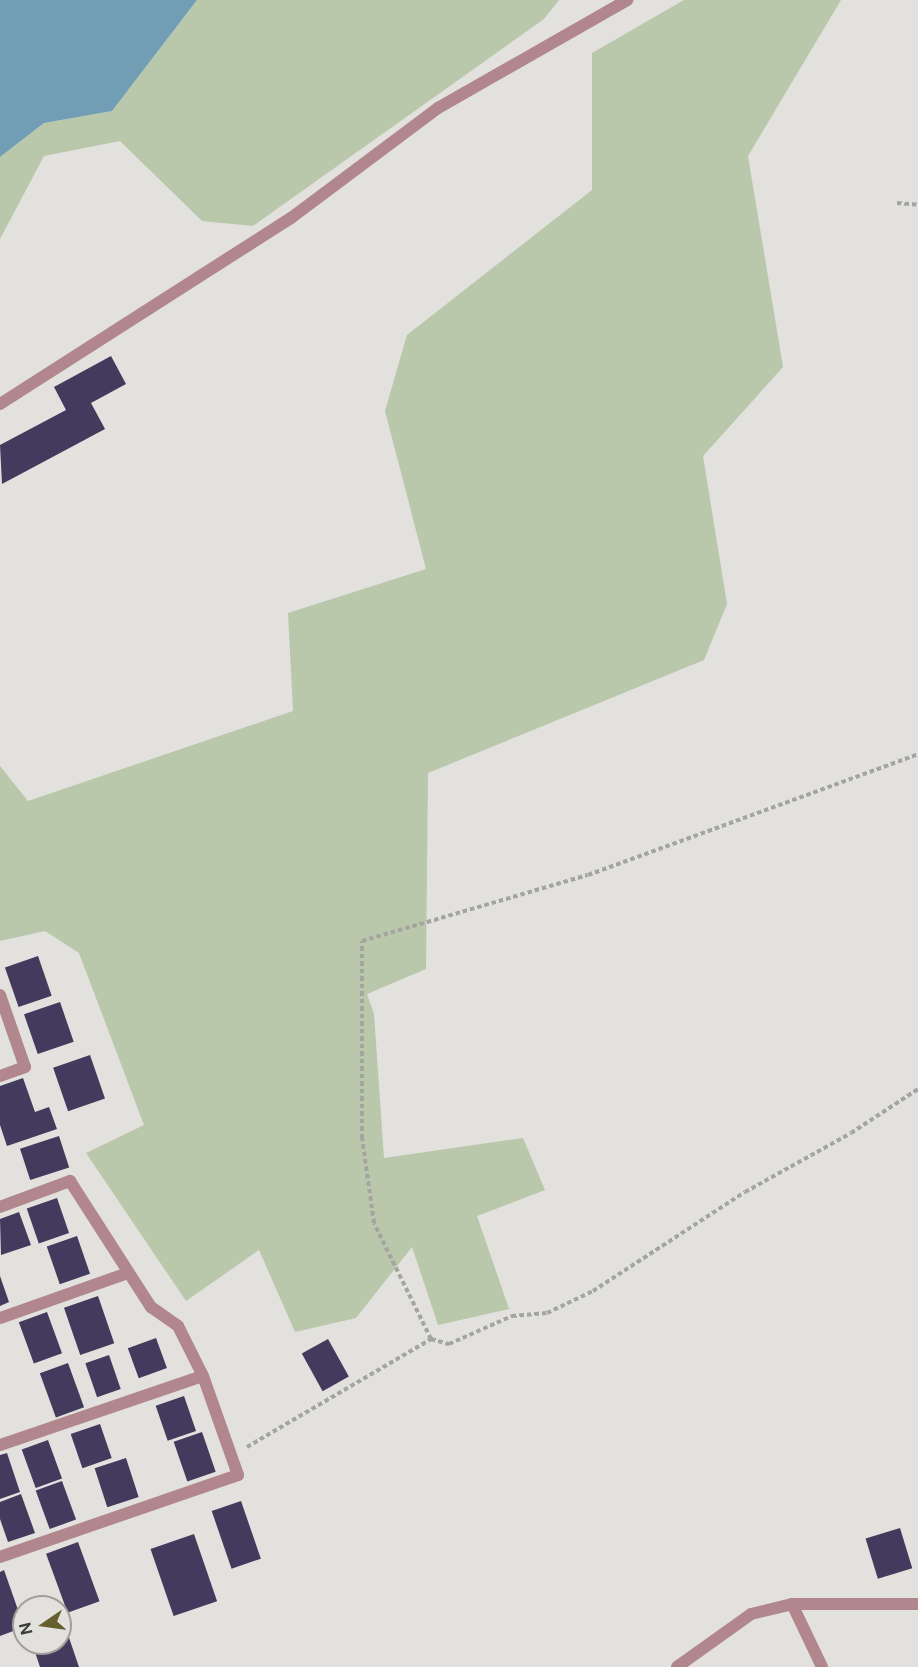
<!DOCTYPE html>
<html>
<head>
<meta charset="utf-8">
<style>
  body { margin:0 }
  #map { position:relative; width:918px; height:1667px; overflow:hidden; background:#e2e1dd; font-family:"Public Sans",sans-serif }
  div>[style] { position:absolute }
  .green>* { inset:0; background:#b9c7ab }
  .water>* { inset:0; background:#719eb5 }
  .building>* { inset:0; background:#433b5e; transform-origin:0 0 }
  .path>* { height:4px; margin-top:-2px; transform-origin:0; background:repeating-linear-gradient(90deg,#a4a4a0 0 4.5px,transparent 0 7.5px) }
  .street>* { height:12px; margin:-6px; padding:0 6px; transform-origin:6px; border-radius:6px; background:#b1868d }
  span { translate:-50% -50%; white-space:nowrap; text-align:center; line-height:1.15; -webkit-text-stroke:6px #e2e1dd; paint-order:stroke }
  .north { position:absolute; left:12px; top:1595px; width:60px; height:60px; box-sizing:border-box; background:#e2e1dd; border:2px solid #a09f9c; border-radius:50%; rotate:257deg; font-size:16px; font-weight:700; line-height:24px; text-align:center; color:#3d3d3b }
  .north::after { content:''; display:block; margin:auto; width:21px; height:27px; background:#645f2c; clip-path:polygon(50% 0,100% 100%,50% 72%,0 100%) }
</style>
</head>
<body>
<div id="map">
  <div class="green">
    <i style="clip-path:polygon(197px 0,559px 0,544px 19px,253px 226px,202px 221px,120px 141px,44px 156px,0 239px,0 157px,44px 123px,112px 111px)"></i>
    <i style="clip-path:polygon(684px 0,841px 0,748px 156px,783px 367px,703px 456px,727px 604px,704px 660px,428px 773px,426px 969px,367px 994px,374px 1014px,384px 1158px,523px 1138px,545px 1190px,477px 1216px,509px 1309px,438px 1325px,412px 1247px,356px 1318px,295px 1332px,259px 1250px,186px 1301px,86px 1153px,144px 1125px,79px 953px,45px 931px,0 941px,0 766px,28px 801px,293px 711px,288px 613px,426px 569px,385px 411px,407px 335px,592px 190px,592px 53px)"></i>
  </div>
  <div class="water">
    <i style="clip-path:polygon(0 0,197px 0,112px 111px,44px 123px,0 157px)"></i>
  </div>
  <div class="building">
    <i style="clip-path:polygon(111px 356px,126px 384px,91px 403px,105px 429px,2px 484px,0 445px,66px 410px,54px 387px)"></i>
    <i style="left:38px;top:956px;width:42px;height:35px;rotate:71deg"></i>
    <i style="left:60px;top:1002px;width:42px;height:38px;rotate:71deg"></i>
    <i style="left:90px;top:1055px;width:46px;height:39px;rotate:71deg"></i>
    <i style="clip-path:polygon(23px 1078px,35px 1112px,49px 1107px,57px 1129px,7px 1146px,0 1125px,0 1086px)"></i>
    <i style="left:59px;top:1136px;width:33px;height:41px;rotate:72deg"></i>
    <i style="left:57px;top:1198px;width:37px;height:32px;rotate:71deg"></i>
    <i style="clip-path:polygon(19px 1212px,31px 1245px,1px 1255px,0 1219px)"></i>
    <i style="left:77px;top:1236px;width:40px;height:32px;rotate:71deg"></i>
    <i style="clip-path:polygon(0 1276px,9px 1302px,0 1306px)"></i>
    <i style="left:98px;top:1296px;width:50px;height:36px;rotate:71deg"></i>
    <i style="left:47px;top:1312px;width:44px;height:30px;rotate:70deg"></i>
    <i style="left:156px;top:1338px;width:32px;height:30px;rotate:70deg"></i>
    <i style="left:328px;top:1339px;width:43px;height:30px;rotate:61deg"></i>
    <i style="left:109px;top:1355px;width:36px;height:25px;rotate:71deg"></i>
    <i style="left:68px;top:1363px;width:47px;height:30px;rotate:70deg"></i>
    <i style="left:184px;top:1396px;width:37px;height:30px;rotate:71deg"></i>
    <i style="left:100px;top:1424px;width:36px;height:31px;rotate:71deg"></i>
    <i style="left:202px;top:1432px;width:42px;height:30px;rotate:71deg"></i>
    <i style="left:48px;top:1440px;width:41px;height:28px;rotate:70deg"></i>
    <i style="clip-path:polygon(7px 1453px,20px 1492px,0 1499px,0 1455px)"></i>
    <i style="left:126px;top:1458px;width:41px;height:33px;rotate:72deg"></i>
    <i style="left:62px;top:1481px;width:41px;height:28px;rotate:70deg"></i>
    <i style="clip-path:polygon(21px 1494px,35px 1533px,8px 1542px,0 1519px,0 1502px)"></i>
    <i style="left:241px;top:1501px;width:61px;height:31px;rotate:71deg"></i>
    <i style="left:900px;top:1528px;width:42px;height:36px;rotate:73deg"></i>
    <i style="left:194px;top:1534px;width:71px;height:46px;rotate:71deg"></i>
    <i style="left:78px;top:1542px;width:63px;height:34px;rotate:70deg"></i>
    <i style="clip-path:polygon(4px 1570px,24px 1627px,0 1636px,0 1572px)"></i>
    <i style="clip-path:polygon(62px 1617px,79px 1667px,40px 1667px,32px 1643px,60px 1643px)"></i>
  </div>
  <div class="path">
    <i style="left:897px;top:203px;width:21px;rotate:5deg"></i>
    <i style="left:431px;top:1339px;width:129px;rotate:-116.2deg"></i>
    <i style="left:374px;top:1223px;width:86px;rotate:-98deg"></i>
    <i style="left:362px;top:1138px;width:197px;rotate:-90deg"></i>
    <i style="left:362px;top:941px;width:235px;rotate:-16.3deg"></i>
    <i style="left:588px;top:875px;width:351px;rotate:-20.1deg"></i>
    <i style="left:247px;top:1447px;width:213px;rotate:-30.4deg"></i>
    <i style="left:431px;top:1339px;width:19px;rotate:16deg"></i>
    <i style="left:449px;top:1344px;width:69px;rotate:-24deg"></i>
    <i style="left:512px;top:1316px;width:35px;rotate:-5deg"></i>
    <i style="left:547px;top:1313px;width:51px;rotate:-25.6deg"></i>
    <i style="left:593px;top:1291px;width:181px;rotate:-33.1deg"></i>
    <i style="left:745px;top:1192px;width:121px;rotate:-29.1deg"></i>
    <i style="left:851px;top:1133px;width:80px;rotate:-33.3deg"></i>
  </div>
  <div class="street">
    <i style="left:0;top:404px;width:345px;rotate:-32.6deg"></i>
    <i style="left:291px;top:218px;width:184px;rotate:-36.8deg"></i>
    <i style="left:438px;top:108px;width:218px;rotate:-29.7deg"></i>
    <i style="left:0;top:995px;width:76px;rotate:70.9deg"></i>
    <i style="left:25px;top:1067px;width:27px;rotate:160deg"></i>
    <i style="left:0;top:1207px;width:75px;rotate:-20.4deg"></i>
    <i style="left:70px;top:1181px;width:150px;rotate:57.3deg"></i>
    <i style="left:151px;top:1307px;width:33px;rotate:35deg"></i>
    <i style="left:178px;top:1326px;width:56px;rotate:63.4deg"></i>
    <i style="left:203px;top:1376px;width:105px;rotate:70.5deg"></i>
    <i style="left:238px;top:1475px;width:252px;rotate:161deg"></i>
    <i style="left:0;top:1318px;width:136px;rotate:-19.4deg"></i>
    <i style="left:0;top:1445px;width:214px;rotate:-18.8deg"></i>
    <i style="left:792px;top:1604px;width:70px;rotate:64.5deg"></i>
    <i style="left:677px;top:1667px;width:91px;rotate:-35.6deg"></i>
    <i style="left:751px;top:1614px;width:42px;rotate:-13.7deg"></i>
    <i style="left:792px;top:1604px;width:126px"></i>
  </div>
  <div class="north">N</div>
</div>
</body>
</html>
